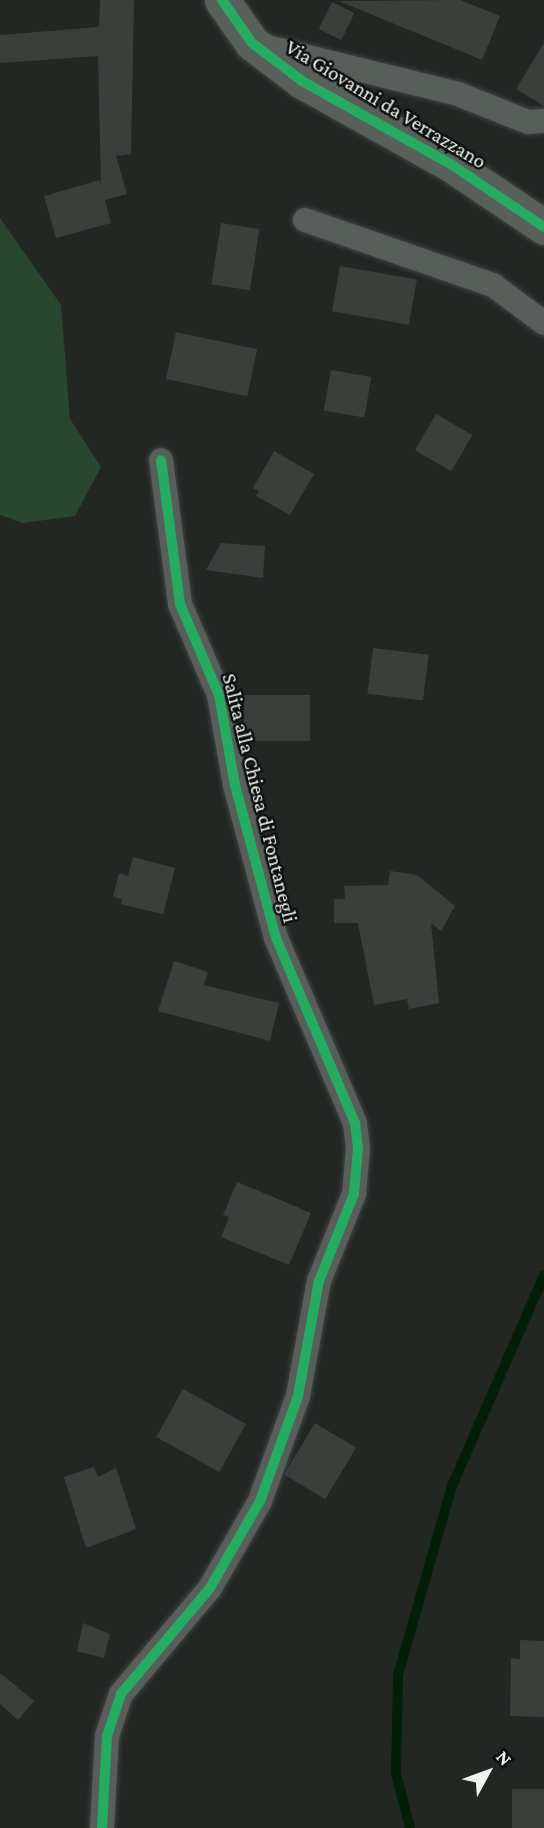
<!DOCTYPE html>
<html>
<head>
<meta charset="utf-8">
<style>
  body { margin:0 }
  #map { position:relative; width:544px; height:1828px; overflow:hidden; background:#232724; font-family:"Crimson Pro",serif }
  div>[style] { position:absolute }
  .green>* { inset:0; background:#29462f }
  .stream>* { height:10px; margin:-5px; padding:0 5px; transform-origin:5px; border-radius:5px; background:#031f09 }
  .building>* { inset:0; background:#3b3f3c; transform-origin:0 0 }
  .roads { filter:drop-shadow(0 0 2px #404341) drop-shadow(0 0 2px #404341) }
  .street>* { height:24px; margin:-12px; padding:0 12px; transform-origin:12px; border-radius:12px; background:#585e59 }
  .secondary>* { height:35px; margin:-17.5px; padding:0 17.5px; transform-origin:17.5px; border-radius:17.5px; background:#59605a }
  .cycleway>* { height:10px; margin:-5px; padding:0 5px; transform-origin:5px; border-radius:5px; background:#26ab63 }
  span { translate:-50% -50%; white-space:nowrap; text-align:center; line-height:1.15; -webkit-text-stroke:5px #0d100e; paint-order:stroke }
  .street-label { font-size:21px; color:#eff3f0 }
  .north { position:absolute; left:453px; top:1737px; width:70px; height:70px; -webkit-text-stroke:5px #0d100e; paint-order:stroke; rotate:49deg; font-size:19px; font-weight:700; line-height:28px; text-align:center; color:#eff3f0 }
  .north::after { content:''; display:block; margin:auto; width:24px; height:32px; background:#eff3f0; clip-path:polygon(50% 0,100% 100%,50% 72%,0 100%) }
</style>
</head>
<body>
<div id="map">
  <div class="green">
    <i style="clip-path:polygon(0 218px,61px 305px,70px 419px,101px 467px,75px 516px,23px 523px,0 515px)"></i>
  </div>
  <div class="stream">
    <i style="left:410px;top:1828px;width:57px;rotate:-104.3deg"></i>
    <i style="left:396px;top:1773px;width:98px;rotate:-88.8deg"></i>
    <i style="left:398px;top:1675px;width:197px;rotate:-74.1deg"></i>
    <i style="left:452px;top:1486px;width:230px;rotate:-66.4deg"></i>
  </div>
  <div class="building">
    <i style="clip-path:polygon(100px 0,134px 0,131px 154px,116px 156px,127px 194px,105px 200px,111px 223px,56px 238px,44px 196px,100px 180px,101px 185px,98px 56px,0 63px,0 35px,99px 27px)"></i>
    <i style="clip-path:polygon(460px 0,500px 16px,482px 60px,339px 1px)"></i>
    <i style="left:332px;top:2px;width:25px;height:30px;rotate:26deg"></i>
    <i style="clip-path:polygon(544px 43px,544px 106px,516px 89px)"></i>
    <i style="left:221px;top:223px;width:39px;height:62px;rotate:9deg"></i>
    <i style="left:340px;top:266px;width:78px;height:46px;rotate:10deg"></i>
    <i style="left:176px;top:332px;width:83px;height:48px;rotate:12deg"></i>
    <i style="left:331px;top:370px;width:41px;height:41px;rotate:10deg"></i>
    <i style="left:436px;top:414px;width:42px;height:42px;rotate:30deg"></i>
    <i style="clip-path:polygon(274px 451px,314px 474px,290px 515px,256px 496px,259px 491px,253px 488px)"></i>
    <i style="clip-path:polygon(221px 543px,265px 546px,263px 578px,206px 570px)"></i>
    <i style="left:373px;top:648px;width:56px;height:46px;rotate:7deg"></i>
    <i style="left:244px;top:695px;width:66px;height:46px"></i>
    <i style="clip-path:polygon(133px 857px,175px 868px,163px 914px,121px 904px,122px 899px,113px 897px,119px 873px,128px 876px)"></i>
    <i style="clip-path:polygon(390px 871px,417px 875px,455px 906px,441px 931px,431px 923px,439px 1003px,409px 1009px,407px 999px,374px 1005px,358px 923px,334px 923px,334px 899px,345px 899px,344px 886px,388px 885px)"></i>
    <i style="clip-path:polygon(174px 961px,208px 972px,204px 985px,279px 1003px,270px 1041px,158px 1011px)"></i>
    <i style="clip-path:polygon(237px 1182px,311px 1213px,289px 1265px,221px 1237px,229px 1217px,223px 1215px)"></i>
    <i style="left:183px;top:1389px;width:72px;height:55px;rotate:29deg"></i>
    <i style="left:315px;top:1423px;width:48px;height:60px;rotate:31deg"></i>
    <i style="clip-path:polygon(94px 1467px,98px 1477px,116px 1468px,136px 1529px,86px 1548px,64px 1477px)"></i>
    <i style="clip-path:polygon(83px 1623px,110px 1634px,104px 1658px,77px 1651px)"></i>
    <i style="clip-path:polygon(520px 1640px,544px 1641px,544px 1717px,510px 1716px,511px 1658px,520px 1659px)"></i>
    <i style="clip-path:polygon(0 1673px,34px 1701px,18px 1720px,0 1704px)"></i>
    <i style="left:512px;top:1789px;width:32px;height:39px"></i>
  </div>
  <div class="roads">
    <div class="street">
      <i style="left:259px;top:45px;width:205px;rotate:13.8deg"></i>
      <i style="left:458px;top:94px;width:75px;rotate:21.8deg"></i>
      <i style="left:528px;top:122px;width:16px;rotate:-4deg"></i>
      <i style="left:305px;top:220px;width:199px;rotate:19.1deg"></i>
      <i style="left:493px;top:285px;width:64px;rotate:36.7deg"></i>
      <i style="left:102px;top:1828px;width:92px;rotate:-86.9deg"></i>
      <i style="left:107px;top:1736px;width:44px;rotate:-71.6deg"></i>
      <i style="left:121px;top:1694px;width:138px;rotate:-50deg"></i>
      <i style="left:210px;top:1588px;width:100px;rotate:-60.1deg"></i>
      <i style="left:260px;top:1501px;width:112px;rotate:-70.1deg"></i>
      <i style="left:298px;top:1396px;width:117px;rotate:-79.7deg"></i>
      <i style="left:319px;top:1281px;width:94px;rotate:-68.1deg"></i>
      <i style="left:354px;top:1194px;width:46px;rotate:-85deg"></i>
      <i style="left:358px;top:1148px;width:25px;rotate:-97deg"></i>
      <i style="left:355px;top:1123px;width:201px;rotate:-113.1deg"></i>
      <i style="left:276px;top:938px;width:158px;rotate:-105deg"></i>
      <i style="left:235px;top:785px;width:91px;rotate:-100.1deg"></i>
      <i style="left:219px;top:695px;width:99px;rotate:-113.2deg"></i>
      <i style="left:180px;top:604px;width:145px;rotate:-97.5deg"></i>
    </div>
    <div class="secondary">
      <i style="left:222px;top:0;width:52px;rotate:55.1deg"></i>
      <i style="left:252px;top:43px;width:63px;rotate:37.2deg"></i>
      <i style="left:302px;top:81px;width:172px;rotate:29.2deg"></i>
      <i style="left:452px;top:165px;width:111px;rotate:34deg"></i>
    </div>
  </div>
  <div class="cycleway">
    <i style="left:222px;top:0;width:52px;rotate:55.1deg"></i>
    <i style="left:252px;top:43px;width:63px;rotate:37.2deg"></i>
    <i style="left:302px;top:81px;width:172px;rotate:29.2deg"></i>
    <i style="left:452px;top:165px;width:111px;rotate:34deg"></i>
    <i style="left:102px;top:1828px;width:92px;rotate:-86.9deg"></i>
    <i style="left:107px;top:1736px;width:44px;rotate:-71.6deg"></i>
    <i style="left:121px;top:1694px;width:138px;rotate:-50deg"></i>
    <i style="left:210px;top:1588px;width:100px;rotate:-60.1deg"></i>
    <i style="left:260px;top:1501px;width:112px;rotate:-70.1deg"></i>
    <i style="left:298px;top:1396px;width:117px;rotate:-79.7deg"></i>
    <i style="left:319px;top:1281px;width:94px;rotate:-68.1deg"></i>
    <i style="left:354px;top:1194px;width:46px;rotate:-85deg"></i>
    <i style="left:358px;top:1148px;width:25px;rotate:-97deg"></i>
    <i style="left:355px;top:1123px;width:201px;rotate:-113.1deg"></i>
    <i style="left:276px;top:938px;width:158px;rotate:-105deg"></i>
    <i style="left:235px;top:785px;width:91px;rotate:-100.1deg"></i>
    <i style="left:219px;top:695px;width:99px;rotate:-113.2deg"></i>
    <i style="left:180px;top:604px;width:145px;rotate:-97.5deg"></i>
  </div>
  <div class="street-label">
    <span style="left:386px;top:104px;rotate:31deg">Via Giovanni da Verrazzano</span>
    <span style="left:260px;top:798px;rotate:76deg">Salita alla Chiesa di Fontanegli</span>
  </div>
  <div class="north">N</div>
</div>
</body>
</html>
